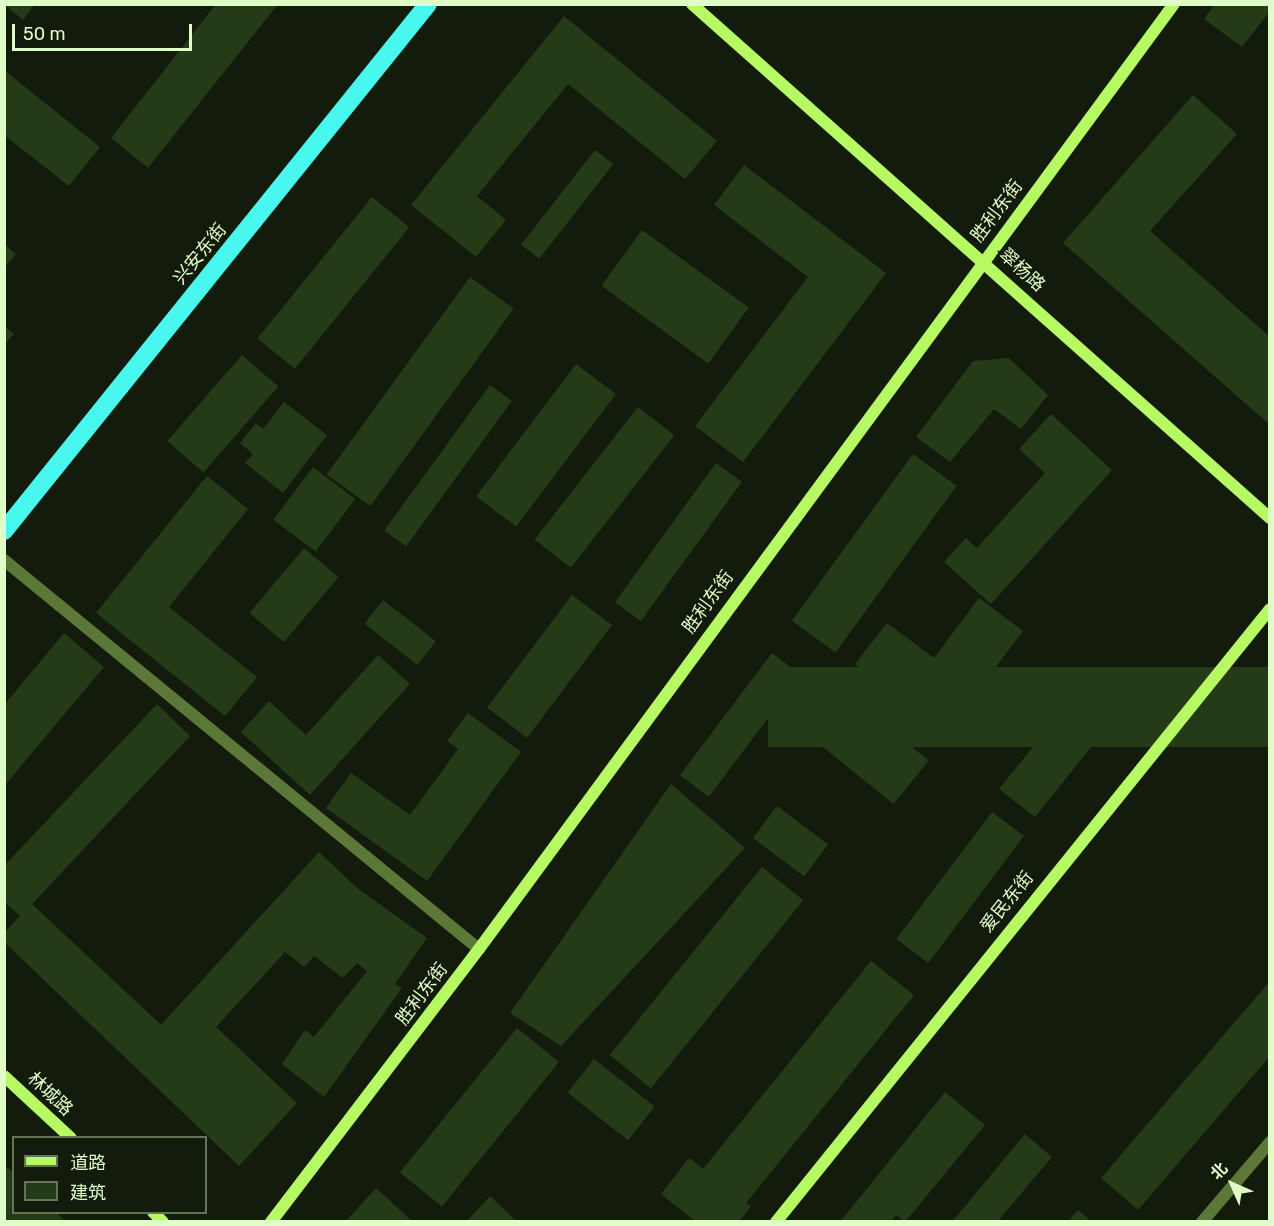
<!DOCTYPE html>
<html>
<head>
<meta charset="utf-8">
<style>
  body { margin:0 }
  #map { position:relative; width:1274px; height:1226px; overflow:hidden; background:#121b0c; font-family:Rubik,"Noto Sans SC",sans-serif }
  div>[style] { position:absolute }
  .building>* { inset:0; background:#253b18; transform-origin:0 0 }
  .street>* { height:12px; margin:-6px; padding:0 6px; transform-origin:6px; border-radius:6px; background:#5b7838 }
  .secondary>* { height:12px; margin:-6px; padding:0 6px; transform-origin:6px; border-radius:6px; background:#b6f963 }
  .highway>* { height:18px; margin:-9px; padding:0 9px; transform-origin:9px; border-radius:9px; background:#48f8ee }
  span { translate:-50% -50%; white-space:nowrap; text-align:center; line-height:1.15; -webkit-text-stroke:6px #121b0c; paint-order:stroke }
  .street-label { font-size:18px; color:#e0fdc8 }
  .frame { position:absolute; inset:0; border:6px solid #e0fdc8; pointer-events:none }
  .legend { position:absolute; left:12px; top:1136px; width:195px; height:78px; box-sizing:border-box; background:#121b0c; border:2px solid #647557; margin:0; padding:8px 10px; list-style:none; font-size:18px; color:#e0fdc8 }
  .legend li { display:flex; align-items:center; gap:12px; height:30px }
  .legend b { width:30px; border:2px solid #647557 }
  .north { position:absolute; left:1202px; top:1154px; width:60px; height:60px; -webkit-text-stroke:4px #121b0c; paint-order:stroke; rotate:315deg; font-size:16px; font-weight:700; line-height:24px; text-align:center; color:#e0fdc8 }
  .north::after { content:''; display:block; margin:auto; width:21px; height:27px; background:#e0fdc8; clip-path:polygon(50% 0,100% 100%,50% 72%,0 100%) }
  .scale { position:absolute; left:12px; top:24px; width:180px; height:27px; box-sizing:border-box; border:3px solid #e0fdc8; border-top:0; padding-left:8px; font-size:18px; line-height:21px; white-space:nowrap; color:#e0fdc8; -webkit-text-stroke:4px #121b0c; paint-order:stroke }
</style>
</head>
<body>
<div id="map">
  <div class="building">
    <i style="clip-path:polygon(4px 4px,35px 4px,23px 20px)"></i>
    <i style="clip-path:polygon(216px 4px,278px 4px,148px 168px,111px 138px)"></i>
    <i style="clip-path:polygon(1215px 4px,1270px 4px,1270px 11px,1242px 47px,1204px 19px)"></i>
    <i style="clip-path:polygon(564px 16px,717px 141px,685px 179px,568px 84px,477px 196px,506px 220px,476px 257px,411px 205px)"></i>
    <i style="clip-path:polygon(4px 70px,100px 147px,69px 186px,4px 135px)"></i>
    <i style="clip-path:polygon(1193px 95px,1237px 134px,1150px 231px,1270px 337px,1270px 425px,1063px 243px)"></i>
    <i style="left:595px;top:150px;width:23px;height:120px;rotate:38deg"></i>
    <i style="clip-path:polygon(744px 165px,886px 273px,743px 462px,695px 426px,808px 277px,714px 205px)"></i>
    <i style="left:372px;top:197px;width:48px;height:182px;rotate:39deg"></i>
    <i style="left:642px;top:230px;width:132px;height:69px;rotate:36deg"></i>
    <i style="clip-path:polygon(4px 244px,16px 254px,4px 268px)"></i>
    <i style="left:470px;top:277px;width:54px;height:244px;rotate:36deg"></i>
    <i style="clip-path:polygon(4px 326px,14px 334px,4px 345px)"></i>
    <i style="left:242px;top:355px;width:48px;height:114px;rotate:41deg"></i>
    <i style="clip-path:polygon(1009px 358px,1048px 395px,1021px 429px,994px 409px,950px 462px,916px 437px,973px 361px)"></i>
    <i style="left:576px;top:364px;width:50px;height:166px;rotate:37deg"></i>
    <i style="left:490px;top:385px;width:27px;height:180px;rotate:36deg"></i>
    <i style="clip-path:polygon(284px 402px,327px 435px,283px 493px,245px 463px,253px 454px,240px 443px,256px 423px,263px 429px)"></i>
    <i style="left:638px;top:407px;width:46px;height:168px;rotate:38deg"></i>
    <i style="clip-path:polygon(1051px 414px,1112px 470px,991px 604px,944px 562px,966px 538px,977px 548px,1045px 473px,1019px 449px)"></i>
    <i style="left:913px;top:454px;width:54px;height:206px;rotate:36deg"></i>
    <i style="left:716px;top:463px;width:32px;height:172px;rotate:36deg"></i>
    <i style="left:313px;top:467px;width:53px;height:66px;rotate:37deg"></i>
    <i style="clip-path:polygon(207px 476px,248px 509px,169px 607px,257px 677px,225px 716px,96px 613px)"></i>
    <i style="left:304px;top:548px;width:45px;height:85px;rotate:40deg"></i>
    <i style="left:572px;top:595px;width:50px;height:141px;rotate:37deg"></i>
    <i style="clip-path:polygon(979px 598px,1023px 631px,946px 733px,855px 664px,887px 623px,934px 658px)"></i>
    <i style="left:383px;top:600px;width:67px;height:30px;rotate:38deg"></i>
    <i style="clip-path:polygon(64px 633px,104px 667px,5px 785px,5px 704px)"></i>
    <i style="left:772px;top:653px;width:36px;height:153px;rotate:37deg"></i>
    <i style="clip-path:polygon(378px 655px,410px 684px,310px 795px,241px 732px,269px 701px,306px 735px)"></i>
    <i style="left:1270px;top:667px;width:80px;height:502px;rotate:90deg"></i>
    <i style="clip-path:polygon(1023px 683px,1096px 741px,1035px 817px,999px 789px,1033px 747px,996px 717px)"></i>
    <i style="left:844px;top:692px;width:109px;height:56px;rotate:39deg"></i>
    <i style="clip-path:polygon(157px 704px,190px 736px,32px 904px,161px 1025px,319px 852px,357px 888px,427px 938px,395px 984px,402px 988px,324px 1097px,282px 1064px,305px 1030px,314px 1037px,367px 971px,357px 963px,343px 978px,314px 956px,304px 967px,285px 952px,216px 1027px,297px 1103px,239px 1166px,4px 942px,4px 933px,20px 916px,4px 902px,4px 866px)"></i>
    <i style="clip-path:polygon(468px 713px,521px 752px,427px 881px,326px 808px,351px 773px,410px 815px,458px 749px,447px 741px)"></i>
    <i style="clip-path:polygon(671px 784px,745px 848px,561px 1046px,510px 1013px)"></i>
    <i style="left:777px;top:806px;width:64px;height:40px;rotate:37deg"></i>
    <i style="left:992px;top:812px;width:40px;height:159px;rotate:37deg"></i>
    <i style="left:762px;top:867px;width:53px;height:242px;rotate:39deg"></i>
    <i style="clip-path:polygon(871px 961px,914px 995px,746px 1203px,751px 1206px,739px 1222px,696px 1222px,661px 1194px,689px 1158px,703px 1169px)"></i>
    <i style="clip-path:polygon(1270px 981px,1270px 1056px,1138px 1210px,1101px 1178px)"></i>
    <i style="left:517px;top:1028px;width:54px;height:186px;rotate:39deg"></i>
    <i style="left:594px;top:1059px;width:77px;height:43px;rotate:38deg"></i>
    <i style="clip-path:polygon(945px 1092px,985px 1125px,905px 1222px,896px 1215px,891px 1222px,840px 1222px)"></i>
    <i style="clip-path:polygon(1025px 1134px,1052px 1157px,997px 1222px,952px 1222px)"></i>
    <i style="clip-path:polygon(4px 1165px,14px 1173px,14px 1212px,56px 1212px,66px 1222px,4px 1222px)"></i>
    <i style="clip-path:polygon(376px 1188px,413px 1222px,345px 1222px)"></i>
    <i style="clip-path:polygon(490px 1196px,517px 1222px,466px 1222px)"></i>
    <i style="clip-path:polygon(1078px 1210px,1092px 1222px,1068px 1222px)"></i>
  </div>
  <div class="street">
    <i style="left:4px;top:560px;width:614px;rotate:39.32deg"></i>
    <i style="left:1202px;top:1222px;width:105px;rotate:-49.6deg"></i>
  </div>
  <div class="secondary">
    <i style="left:692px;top:4px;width:773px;rotate:41.65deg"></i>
    <i style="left:4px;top:1076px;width:91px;rotate:42.8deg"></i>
    <i style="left:153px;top:1212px;width:14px;rotate:45deg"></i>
    <i style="left:271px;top:1222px;width:343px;rotate:-52.7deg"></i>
    <i style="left:479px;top:949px;width:1173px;rotate:-53.67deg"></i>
    <i style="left:776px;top:1222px;width:787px;rotate:-51.14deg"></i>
  </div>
  <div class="highway">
    <i style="left:4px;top:531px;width:676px;rotate:-51.18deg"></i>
  </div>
  <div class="street-label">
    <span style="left:997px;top:211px;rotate:-53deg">胜利东街</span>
    <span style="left:200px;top:254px;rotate:-51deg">兴安东街</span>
    <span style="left:1022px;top:270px;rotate:42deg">翠杨路</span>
    <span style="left:708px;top:602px;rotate:-54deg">胜利东街</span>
    <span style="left:1007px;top:902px;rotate:-51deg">爱民东街</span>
    <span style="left:422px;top:994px;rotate:-53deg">胜利东街</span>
    <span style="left:50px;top:1094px;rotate:43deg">林城路</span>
  </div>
  <div class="frame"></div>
  <ul class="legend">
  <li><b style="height:8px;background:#b6f963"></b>道路</li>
  <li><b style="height:16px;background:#253b18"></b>建筑</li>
  </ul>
  <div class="north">北</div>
  <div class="scale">50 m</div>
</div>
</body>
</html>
